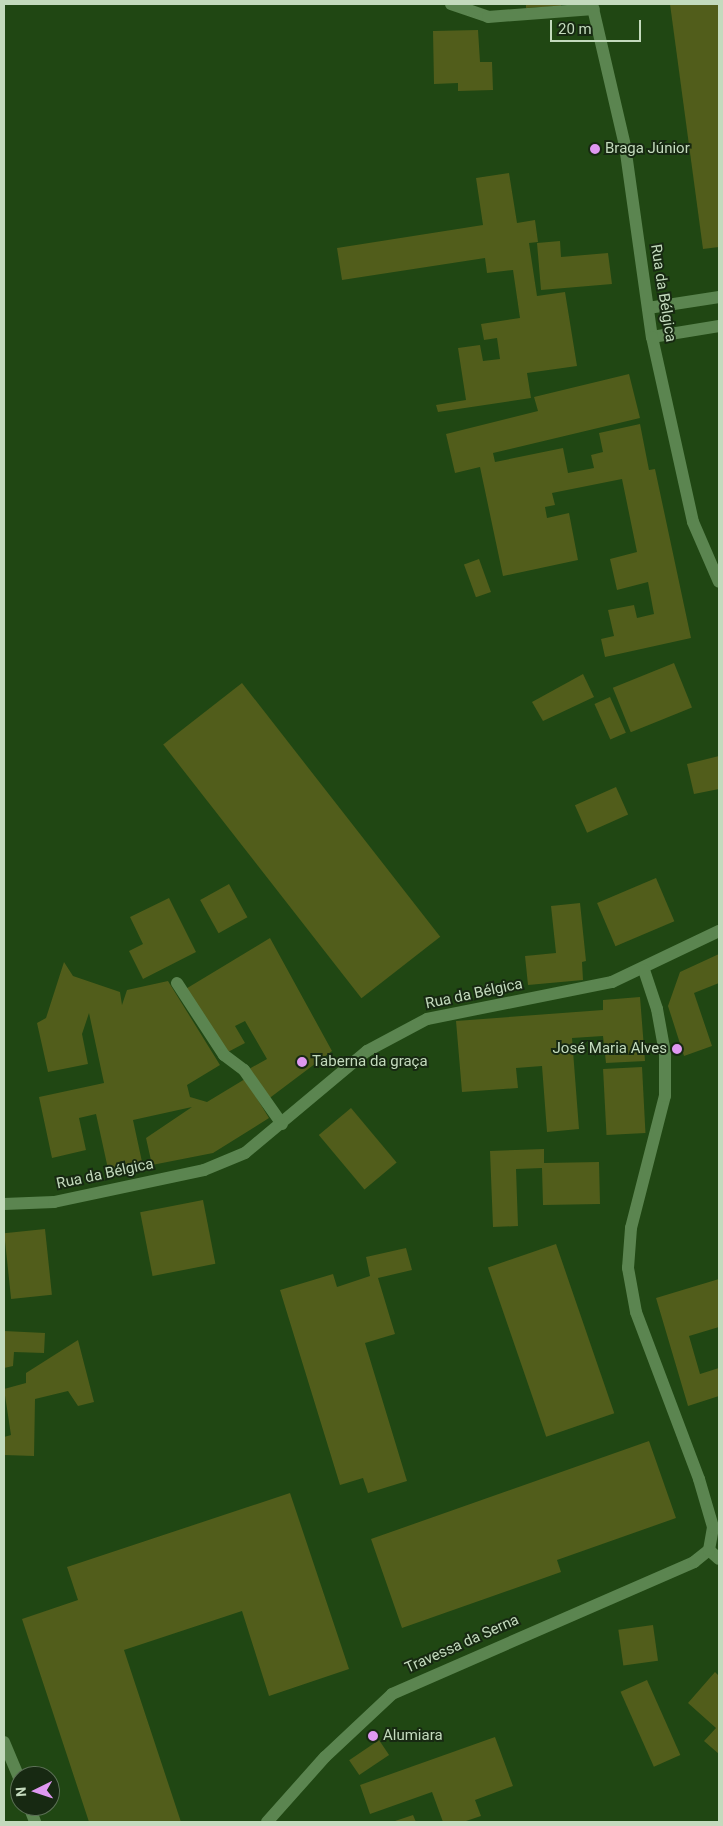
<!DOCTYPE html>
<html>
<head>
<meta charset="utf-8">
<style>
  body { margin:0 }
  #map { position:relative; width:723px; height:1826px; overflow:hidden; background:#204713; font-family:Roboto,sans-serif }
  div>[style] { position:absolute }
  .building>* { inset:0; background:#515d1b; transform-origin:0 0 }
  .lane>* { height:12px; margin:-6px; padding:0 6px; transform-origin:6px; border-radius:6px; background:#5b8550 }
  .street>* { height:12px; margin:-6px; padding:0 6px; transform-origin:6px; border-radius:6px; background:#5b8550 }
  .secondary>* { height:12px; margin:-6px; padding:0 6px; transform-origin:6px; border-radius:6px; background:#5b8550 }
  .dots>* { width:14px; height:14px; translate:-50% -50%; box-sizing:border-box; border:2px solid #172912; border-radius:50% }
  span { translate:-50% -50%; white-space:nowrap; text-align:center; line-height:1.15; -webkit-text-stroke:4px #172912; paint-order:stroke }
  .poi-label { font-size:15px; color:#c3dabd }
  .left { translate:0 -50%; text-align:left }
  .right { translate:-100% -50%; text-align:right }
  .street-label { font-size:15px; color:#c3dabd }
  .frame { position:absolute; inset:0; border:5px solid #c3dabd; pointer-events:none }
  .north { position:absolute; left:10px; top:1766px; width:50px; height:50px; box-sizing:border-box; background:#172912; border:1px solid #5c7056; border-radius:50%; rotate:266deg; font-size:14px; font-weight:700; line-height:20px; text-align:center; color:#c3dabd }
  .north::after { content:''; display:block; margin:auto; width:18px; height:22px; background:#df98f1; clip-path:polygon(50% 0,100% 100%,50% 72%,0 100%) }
  .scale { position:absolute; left:550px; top:20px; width:91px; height:22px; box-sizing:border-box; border:2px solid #c3dabd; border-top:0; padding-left:6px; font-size:15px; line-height:18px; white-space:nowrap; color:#c3dabd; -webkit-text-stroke:4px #172912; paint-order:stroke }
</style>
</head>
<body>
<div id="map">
  <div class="building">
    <i style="clip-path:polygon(526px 4px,561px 4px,561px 6px,526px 8px)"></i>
    <i style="clip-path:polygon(670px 4px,719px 4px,719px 247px,703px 249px)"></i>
    <i style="clip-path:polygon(478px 30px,480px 62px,492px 62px,493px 90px,458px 91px,458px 83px,434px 84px,433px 31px)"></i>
    <i style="clip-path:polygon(509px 173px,517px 223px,535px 220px,538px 242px,529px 243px,537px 296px,565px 292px,577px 366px,527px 373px,531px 398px,438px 412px,436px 405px,466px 400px,458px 348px,480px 345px,483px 361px,500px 359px,497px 338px,484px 340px,481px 324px,520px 318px,513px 270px,487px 273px,485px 258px,342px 280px,337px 248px,483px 225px,476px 178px)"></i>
    <i style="clip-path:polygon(560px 241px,561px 257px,608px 253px,612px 284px,541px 290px,537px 243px)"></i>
    <i style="clip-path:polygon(629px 374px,640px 418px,493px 453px,495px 462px,563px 448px,568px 473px,594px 468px,591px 455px,603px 452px,599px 433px,640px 424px,649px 470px,655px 469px,691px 638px,605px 657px,601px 639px,614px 636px,608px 610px,634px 605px,637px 618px,654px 614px,648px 582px,617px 590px,610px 559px,637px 552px,622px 479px,552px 493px,555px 505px,545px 507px,547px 518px,569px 513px,578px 560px,503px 576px,480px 467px,455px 473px,446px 434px,538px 411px,534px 397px)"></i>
    <i style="left:479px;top:559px;width:35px;height:16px;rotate:70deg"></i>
    <i style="left:674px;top:663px;width:48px;height:66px;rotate:68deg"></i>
    <i style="clip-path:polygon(583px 674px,594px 697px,543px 721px,532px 702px)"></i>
    <i style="left:242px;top:683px;width:322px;height:100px;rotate:52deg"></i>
    <i style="left:610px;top:697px;width:39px;height:17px;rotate:66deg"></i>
    <i style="clip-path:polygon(719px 756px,719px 789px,694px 794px,687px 764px)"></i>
    <i style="left:616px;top:787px;width:30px;height:45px;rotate:66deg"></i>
    <i style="left:656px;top:878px;width:47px;height:64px;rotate:67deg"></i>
    <i style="left:229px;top:884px;width:38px;height:33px;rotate:61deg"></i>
    <i style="clip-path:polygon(169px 898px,196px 952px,143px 979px,129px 951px,143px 944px,130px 917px)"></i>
    <i style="clip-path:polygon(580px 903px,586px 961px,582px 962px,583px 980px,528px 985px,525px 956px,556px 953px,551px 906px)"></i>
    <i style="clip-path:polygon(270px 938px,332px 1051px,267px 1100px,249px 1069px,267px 1059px,245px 1021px,235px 1026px,245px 1043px,226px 1053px,184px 990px)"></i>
    <i style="clip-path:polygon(719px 954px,719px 983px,694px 993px,712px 1046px,684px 1056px,668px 1006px,680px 972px)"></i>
    <i style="clip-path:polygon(64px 962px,73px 976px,120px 992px,122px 1005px,127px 990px,168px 981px,220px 1065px,187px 1085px,190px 1097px,207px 1102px,245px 1079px,269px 1118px,213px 1153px,152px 1165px,146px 1138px,192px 1107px,133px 1120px,144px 1171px,110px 1178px,96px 1114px,79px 1118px,86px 1150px,52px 1158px,39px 1097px,104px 1083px,89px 1013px,82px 1034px,88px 1064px,48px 1072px,37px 1023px,46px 1018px)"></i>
    <i style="clip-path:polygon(640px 997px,645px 1061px,606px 1063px,603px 1036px,572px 1038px,579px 1129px,547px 1132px,542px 1066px,516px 1068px,518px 1088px,462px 1092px,456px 1021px,603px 1010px,603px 1000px)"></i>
    <i style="left:642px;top:1067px;width:66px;height:39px;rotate:87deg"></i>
    <i style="left:351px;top:1108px;width:71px;height:42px;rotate:50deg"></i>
    <i style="clip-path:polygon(544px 1149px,544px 1163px,599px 1162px,600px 1204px,543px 1205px,542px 1168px,516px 1169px,518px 1226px,493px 1227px,490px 1151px)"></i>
    <i style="left:203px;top:1200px;width:65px;height:64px;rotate:79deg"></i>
    <i style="left:45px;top:1229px;width:66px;height:41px;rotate:84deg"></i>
    <i style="left:556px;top:1244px;width:179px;height:72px;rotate:71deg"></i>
    <i style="clip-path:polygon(406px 1248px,412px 1270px,378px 1278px,395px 1334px,365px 1343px,407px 1481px,368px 1493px,363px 1478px,340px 1485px,280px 1290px,333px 1274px,337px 1287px,370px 1276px,366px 1257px)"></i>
    <i style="clip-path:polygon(719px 1279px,719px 1327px,689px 1336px,700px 1374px,719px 1368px,719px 1396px,688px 1406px,656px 1298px)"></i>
    <i style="clip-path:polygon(4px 1331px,45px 1333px,44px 1353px,14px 1352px,13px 1366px,4px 1368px)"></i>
    <i style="clip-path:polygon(78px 1340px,94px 1402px,78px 1406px,68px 1391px,35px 1399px,34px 1456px,4px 1455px,4px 1437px,11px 1435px,4px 1389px,26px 1383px,26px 1373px)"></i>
    <i style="clip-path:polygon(649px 1441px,676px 1518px,557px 1560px,561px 1572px,402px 1628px,371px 1539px)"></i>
    <i style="clip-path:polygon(290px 1493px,349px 1669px,269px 1696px,242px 1611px,124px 1650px,181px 1822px,89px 1822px,22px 1619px,78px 1600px,67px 1567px)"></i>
    <i style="left:653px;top:1625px;width:36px;height:35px;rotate:82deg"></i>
    <i style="clip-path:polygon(715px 1672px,719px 1676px,719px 1754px,704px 1741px,716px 1728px,688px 1703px)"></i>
    <i style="left:647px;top:1680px;width:82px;height:29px;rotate:66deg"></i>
    <i style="clip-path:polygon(495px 1737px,513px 1786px,475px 1800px,481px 1816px,463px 1822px,443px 1822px,432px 1792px,370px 1814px,360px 1785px)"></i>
    <i style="left:379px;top:1740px;width:18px;height:36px;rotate:56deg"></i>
    <i style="clip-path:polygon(413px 1815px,416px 1822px,392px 1822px)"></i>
  </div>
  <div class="lane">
    <i style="left:451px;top:4px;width:39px;rotate:19deg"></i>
    <i style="left:488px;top:17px;width:106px;rotate:-4.3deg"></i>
    <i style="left:177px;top:983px;width:86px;rotate:56.9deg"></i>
    <i style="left:224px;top:1055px;width:25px;rotate:37deg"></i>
    <i style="left:244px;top:1070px;width:66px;rotate:54.9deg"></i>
  </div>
  <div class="street">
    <i style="left:648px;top:308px;width:72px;rotate:-8.8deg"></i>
    <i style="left:652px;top:337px;width:68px;rotate:-9.3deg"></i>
    <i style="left:709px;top:1550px;width:13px;rotate:42deg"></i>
  </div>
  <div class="secondary">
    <i style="left:592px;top:4px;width:146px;rotate:76.9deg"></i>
    <i style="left:625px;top:146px;width:193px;rotate:82deg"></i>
    <i style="left:652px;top:337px;width:189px;rotate:77.5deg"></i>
    <i style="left:693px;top:522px;width:65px;rotate:66.6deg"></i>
    <i style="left:4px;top:1204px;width:50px;rotate:-2.3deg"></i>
    <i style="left:54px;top:1202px;width:153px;rotate:-12deg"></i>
    <i style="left:204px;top:1170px;width:44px;rotate:-22.5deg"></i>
    <i style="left:245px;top:1153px;width:159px;rotate:-39.9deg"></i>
    <i style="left:367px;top:1051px;width:68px;rotate:-28.1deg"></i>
    <i style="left:427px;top:1019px;width:189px;rotate:-11.3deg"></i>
    <i style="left:612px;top:982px;width:119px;rotate:-25.5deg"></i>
    <i style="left:4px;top:1742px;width:41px;rotate:67.2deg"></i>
    <i style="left:29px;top:1806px;width:17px;rotate:69deg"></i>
    <i style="left:267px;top:1822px;width:87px;rotate:-48.3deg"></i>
    <i style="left:325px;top:1757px;width:92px;rotate:-43.2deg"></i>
    <i style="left:392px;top:1694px;width:330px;rotate:-23.6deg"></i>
    <i style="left:694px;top:1562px;width:19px;rotate:-39deg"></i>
    <i style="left:709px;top:1550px;width:23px;rotate:-80deg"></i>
    <i style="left:713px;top:1527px;width:50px;rotate:-106.3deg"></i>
    <i style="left:699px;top:1479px;width:178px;rotate:-110.7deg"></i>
    <i style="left:636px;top:1312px;width:45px;rotate:-100.3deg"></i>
    <i style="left:628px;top:1268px;width:40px;rotate:-85.7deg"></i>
    <i style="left:631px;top:1228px;width:136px;rotate:-75.6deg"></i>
    <i style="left:665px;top:1096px;width:43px;rotate:-90deg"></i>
    <i style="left:665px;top:1053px;width:45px;rotate:-100.3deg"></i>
    <i style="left:657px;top:1009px;width:41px;rotate:-108.4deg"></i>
  </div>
  <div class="dots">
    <i style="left:595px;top:149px;background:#df98f1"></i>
    <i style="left:677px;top:1049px;background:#df98f1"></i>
    <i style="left:302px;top:1062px;background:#df98f1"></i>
    <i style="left:373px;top:1736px;background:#df98f1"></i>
  </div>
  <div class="poi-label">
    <span class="left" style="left:605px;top:149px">Braga Júnior</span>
    <span class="right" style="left:667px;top:1049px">José Maria Alves</span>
    <span class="left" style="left:312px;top:1062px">Taberna da graça</span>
    <span class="left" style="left:383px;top:1736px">Alumiara</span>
  </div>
  <div class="street-label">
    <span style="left:663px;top:293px;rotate:81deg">Rua da Bélgica</span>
    <span style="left:474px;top:994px;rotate:-12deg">Rua da Bélgica</span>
    <span style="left:105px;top:1174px;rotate:-12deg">Rua da Bélgica</span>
    <span style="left:462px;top:1644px;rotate:-24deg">Travessa da Serna</span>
  </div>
  <div class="frame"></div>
  <div class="north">N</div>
  <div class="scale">20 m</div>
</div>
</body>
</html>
